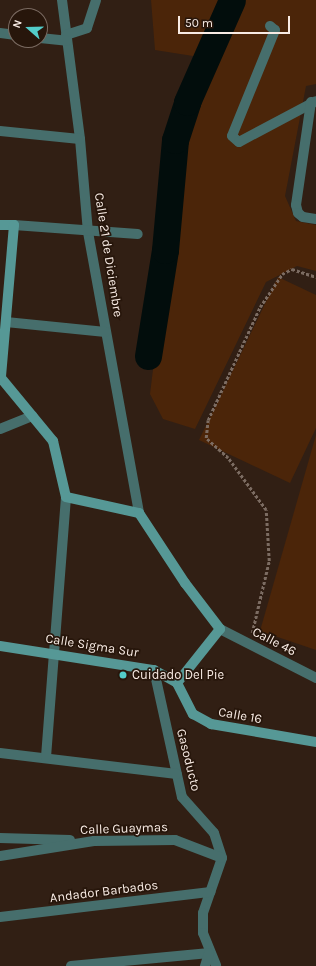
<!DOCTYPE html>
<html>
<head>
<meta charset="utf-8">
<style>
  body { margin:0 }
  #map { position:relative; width:316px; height:966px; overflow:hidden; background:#311f14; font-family:Karla,sans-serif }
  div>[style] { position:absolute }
  .green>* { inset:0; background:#4b2509 }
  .river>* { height:27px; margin:-13.5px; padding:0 13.5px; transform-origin:13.5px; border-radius:13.5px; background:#020d0c }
  .path>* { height:2.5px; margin-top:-1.25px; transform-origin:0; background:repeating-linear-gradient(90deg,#7c6c62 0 3px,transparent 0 5px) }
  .street>* { height:10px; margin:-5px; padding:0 5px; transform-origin:5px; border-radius:5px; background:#466e6c }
  .secondary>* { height:10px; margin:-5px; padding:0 5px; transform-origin:5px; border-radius:5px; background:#569896 }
  .dots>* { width:11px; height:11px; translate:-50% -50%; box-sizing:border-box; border:2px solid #27160b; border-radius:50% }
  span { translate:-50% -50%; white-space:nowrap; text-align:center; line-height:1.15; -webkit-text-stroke:3.5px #27160b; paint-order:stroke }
  .street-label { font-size:13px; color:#f8ebe4 }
  .poi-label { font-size:13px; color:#f8ebe4 }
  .left { translate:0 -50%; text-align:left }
  .north { position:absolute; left:8px; top:8px; width:40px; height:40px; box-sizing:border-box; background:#27160b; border:1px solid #7b6b62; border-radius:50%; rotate:290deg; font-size:11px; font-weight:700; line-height:16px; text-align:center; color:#f8ebe4 }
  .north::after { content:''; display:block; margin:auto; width:14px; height:18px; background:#53cdca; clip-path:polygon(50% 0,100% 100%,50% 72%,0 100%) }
  .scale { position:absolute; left:178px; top:16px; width:112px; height:18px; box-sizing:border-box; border:2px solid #f8ebe4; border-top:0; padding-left:5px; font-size:12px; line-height:14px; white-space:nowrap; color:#f8ebe4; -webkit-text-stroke:3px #27160b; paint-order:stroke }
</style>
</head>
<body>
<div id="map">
  <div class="green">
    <i style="clip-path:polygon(151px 0,316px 0,316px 84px,306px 86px,285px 196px,296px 221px,316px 225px,316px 271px,297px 266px,266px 282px,195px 429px,163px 419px,150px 394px,157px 337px,176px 240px,187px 123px,212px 59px,155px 50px)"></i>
    <i style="clip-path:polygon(278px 277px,316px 295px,316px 428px,290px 483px,199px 440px)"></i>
    <i style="clip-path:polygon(316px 435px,316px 650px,260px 631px)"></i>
  </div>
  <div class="river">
    <i style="left:148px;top:356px;width:107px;rotate:-80.9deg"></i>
    <i style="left:165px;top:250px;width:110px;rotate:-84.8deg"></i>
    <i style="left:175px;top:140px;width:40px;rotate:-72deg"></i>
    <i style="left:187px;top:102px;width:111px;rotate:-66.2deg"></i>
  </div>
  <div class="path">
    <i style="left:252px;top:633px;width:74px;rotate:-76.7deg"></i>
    <i style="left:269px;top:561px;width:51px;rotate:-93.4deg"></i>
    <i style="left:266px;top:510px;width:64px;rotate:-126.2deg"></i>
    <i style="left:228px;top:458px;width:30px;rotate:-138deg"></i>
    <i style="left:206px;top:438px;width:18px;rotate:-84deg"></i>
    <i style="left:208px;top:420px;width:124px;rotate:-65.3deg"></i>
    <i style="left:260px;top:307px;width:40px;rotate:-56deg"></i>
    <i style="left:282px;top:274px;width:11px;rotate:-27deg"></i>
    <i style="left:292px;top:269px;width:25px;rotate:18deg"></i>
  </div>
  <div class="street">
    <i style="left:62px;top:0;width:140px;rotate:82.6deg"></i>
    <i style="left:80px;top:139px;width:93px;rotate:85.1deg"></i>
    <i style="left:88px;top:232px;width:286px;rotate:79.7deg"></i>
    <i style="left:270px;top:26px;width:6px;rotate:39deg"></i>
    <i style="left:275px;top:30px;width:114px;rotate:112.1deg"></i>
    <i style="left:232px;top:136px;width:9px;rotate:41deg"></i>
    <i style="left:239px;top:142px;width:87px;rotate:-28deg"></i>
    <i style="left:0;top:33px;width:16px;rotate:7deg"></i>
    <i style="left:66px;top:35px;width:22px;rotate:-18deg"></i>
    <i style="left:87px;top:28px;width:29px;rotate:-72deg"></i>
    <i style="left:40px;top:38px;width:27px;rotate:6deg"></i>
    <i style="left:311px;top:102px;width:104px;rotate:98.3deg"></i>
    <i style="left:296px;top:205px;width:8px;rotate:76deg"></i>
    <i style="left:298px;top:213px;width:6px;rotate:39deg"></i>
    <i style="left:303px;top:217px;width:13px;rotate:9deg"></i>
    <i style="left:0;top:131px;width:80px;rotate:5.7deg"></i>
    <i style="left:14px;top:225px;width:124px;rotate:4.2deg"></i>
    <i style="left:6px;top:322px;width:100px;rotate:5.7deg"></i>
    <i style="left:0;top:429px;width:35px;rotate:-22deg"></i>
    <i style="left:220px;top:629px;width:108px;rotate:27deg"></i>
    <i style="left:154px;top:670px;width:130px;rotate:77.6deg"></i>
    <i style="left:182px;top:797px;width:48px;rotate:48.4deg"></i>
    <i style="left:214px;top:833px;width:26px;rotate:72deg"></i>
    <i style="left:222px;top:858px;width:58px;rotate:109.1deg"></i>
    <i style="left:203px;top:913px;width:20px;rotate:90deg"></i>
    <i style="left:203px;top:933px;width:35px;rotate:68deg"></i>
    <i style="left:0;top:753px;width:178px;rotate:6.8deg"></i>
    <i style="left:46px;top:757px;width:261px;rotate:-85.6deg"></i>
    <i style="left:0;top:838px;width:70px;rotate:1.6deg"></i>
    <i style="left:0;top:856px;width:95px;rotate:-9.1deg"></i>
    <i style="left:94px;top:841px;width:81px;rotate:-0.7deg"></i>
    <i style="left:175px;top:840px;width:50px;rotate:21deg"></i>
    <i style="left:0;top:917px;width:212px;rotate:-6.8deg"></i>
    <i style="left:71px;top:966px;width:139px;rotate:-5.4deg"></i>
    <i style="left:209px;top:953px;width:14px;rotate:107deg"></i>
  </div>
  <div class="secondary">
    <i style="left:0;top:225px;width:14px"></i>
    <i style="left:14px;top:225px;width:154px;rotate:94.9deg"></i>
    <i style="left:1px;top:378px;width:82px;rotate:50.5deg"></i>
    <i style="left:53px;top:441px;width:57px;rotate:76.9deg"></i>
    <i style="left:66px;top:497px;width:75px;rotate:12.4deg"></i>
    <i style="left:139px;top:513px;width:84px;rotate:56.7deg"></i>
    <i style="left:185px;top:583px;width:58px;rotate:52.7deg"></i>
    <i style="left:220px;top:629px;width:69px;rotate:128.5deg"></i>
    <i style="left:0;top:646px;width:156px;rotate:8.9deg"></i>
    <i style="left:154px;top:670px;width:26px;rotate:29deg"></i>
    <i style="left:177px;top:683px;width:35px;rotate:63deg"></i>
    <i style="left:193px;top:714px;width:21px;rotate:29deg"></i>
    <i style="left:211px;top:724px;width:107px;rotate:9.7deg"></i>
  </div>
  <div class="dots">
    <i style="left:123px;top:675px;background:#53cdca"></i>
  </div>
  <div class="street-label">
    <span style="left:108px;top:255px;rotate:81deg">Calle 21 de Diciembre</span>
    <span style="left:274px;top:642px;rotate:27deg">Calle 46</span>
    <span style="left:92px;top:646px;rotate:9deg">Calle Sigma Sur</span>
    <span style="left:240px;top:716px;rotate:10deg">Calle 16</span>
    <span style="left:188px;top:760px;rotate:76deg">Gasoducto</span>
    <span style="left:124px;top:829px;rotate:-2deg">Calle Guaymas</span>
    <span style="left:104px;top:892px;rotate:-7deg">Andador Barbados</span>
  </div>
  <div class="poi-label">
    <span class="left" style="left:132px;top:675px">Cuidado Del Pie</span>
  </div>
  <div class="north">N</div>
  <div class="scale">50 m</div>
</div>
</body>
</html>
